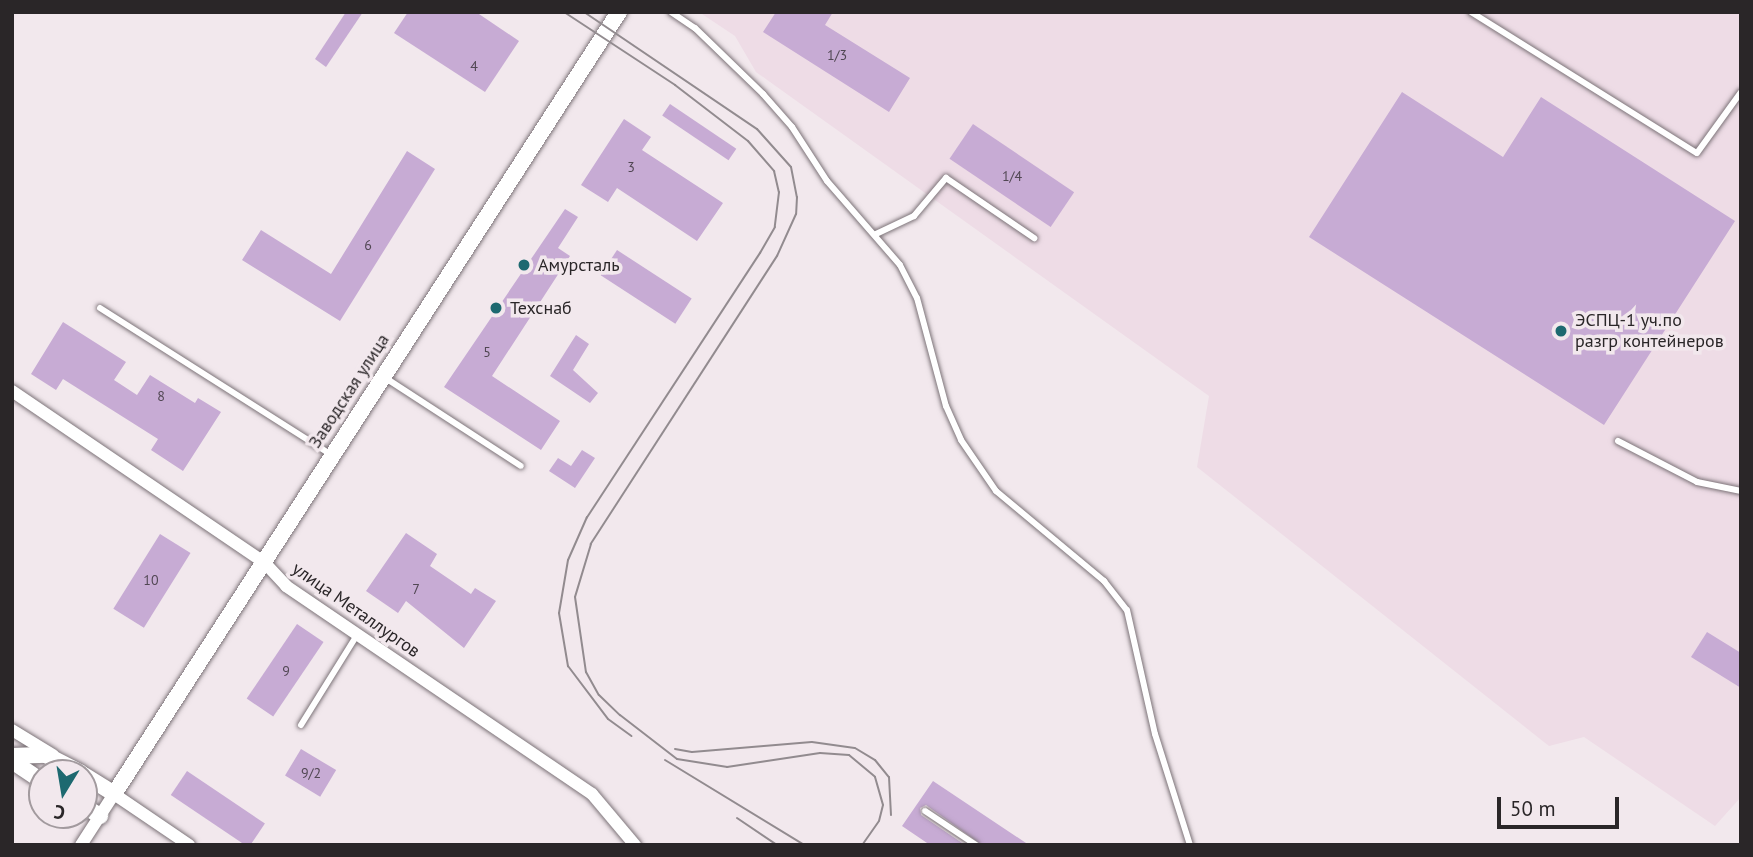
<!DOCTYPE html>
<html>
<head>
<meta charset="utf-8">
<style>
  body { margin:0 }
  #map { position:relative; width:1753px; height:857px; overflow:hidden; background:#f2e8ed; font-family:"PT Sans",sans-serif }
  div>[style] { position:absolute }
  .built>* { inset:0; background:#eedce6 }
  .building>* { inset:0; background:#c7abd4; transform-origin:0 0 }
  .roads { filter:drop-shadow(0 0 2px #7d7479) drop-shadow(0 0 2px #7d7479) }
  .service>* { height:6px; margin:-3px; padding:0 3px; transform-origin:3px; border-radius:3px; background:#fff }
  .minor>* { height:12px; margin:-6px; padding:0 6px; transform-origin:6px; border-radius:6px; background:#fff }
  .tertiary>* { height:16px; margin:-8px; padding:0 8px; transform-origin:8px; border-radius:8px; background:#fff }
  .tram>* { height:2px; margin:-1px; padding:0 1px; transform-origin:1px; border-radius:1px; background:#928b8f }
  .dots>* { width:19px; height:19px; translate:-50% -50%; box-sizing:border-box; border:4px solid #f2e8ed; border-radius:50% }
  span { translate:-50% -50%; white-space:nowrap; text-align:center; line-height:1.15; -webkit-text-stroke:7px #f2e8ed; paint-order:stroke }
  .number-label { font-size:14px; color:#514753 }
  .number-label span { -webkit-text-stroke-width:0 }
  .poi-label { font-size:18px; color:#2a2628 }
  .left { translate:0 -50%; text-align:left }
  .street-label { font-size:18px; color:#2a2628 }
  .frame { position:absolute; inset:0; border:14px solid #2a2628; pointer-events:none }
  .north { position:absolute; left:28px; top:759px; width:70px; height:70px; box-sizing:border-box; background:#f2e8ed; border:2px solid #a29a9e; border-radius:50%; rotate:191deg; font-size:19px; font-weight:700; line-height:28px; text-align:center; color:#2a2628 }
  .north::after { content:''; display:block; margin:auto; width:24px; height:32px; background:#1d6970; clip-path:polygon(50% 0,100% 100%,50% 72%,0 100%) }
  .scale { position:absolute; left:1497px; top:797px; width:122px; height:32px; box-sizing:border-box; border:4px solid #2a2628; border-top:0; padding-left:9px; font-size:21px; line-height:24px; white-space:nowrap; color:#2a2628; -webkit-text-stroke:5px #f2e8ed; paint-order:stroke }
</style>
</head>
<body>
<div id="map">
  <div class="built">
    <i style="clip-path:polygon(699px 12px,1741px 12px,1741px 797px,1715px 826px,1584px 737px,1549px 746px,1197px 467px,1209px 396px,756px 72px,735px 36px)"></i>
  </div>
  <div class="building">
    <i style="clip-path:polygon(346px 12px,363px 12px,326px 67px,315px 59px)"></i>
    <i style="clip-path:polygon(408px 12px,476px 12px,519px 41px,485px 92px,394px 33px)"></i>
    <i style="clip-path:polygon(776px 12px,833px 12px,825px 25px,910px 78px,889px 112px,763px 32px)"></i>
    <i style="clip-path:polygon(1402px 92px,1503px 157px,1541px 97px,1735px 221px,1604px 425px,1309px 237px)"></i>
    <i style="left:670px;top:104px;width:80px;height:14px;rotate:34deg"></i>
    <i style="clip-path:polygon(624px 119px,651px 137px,642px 150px,723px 203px,697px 241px,617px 188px,608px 202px,581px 185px)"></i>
    <i style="left:973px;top:124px;width:122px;height:42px;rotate:34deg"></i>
    <i style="clip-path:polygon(407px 151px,435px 169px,340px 321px,242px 260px,261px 230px,331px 274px)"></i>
    <i style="clip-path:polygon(565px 209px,578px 217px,558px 248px,570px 256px,492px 376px,560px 421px,541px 450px,444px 387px)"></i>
    <i style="left:617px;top:250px;width:89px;height:30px;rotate:33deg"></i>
    <i style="clip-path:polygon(63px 322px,126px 362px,114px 380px,137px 395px,150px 375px,195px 403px,198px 398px,221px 412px,183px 471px,151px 450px,158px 439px,63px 379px,56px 390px,31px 374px)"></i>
    <i style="clip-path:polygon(576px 335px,589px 344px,573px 370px,598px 393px,590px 403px,550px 376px)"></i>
    <i style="clip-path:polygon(582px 450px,595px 458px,575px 488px,549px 471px,558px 458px,571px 466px)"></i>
    <i style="clip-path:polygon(406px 533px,437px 554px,430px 566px,471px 594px,475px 588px,496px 601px,464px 648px,406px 601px,398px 613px,366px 591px)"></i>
    <i style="left:160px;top:534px;width:36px;height:88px;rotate:32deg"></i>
    <i style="left:297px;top:624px;width:32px;height:90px;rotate:34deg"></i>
    <i style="clip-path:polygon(1707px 632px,1741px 653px,1741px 688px,1691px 657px)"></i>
    <i style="left:301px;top:749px;width:41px;height:31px;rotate:31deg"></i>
    <i style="left:187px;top:771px;width:94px;height:29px;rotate:34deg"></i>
    <i style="clip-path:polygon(933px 781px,1029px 845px,982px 845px,926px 805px,920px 808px,921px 815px,965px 845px,930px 845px,902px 826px)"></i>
  </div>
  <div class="roads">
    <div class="service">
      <i style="left:671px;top:12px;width:29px;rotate:34deg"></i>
      <i style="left:695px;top:28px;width:95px;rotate:44.1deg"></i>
      <i style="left:763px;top:94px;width:44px;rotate:48.7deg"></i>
      <i style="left:792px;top:127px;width:64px;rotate:57.1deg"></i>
      <i style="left:827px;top:181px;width:111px;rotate:49deg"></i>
      <i style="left:900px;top:265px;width:37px;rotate:63deg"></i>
      <i style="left:917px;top:298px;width:112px;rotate:75deg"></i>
      <i style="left:946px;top:406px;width:37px;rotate:66deg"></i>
      <i style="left:961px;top:440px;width:62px;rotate:55.5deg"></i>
      <i style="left:996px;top:491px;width:141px;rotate:39.8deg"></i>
      <i style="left:1104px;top:581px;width:37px;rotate:52deg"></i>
      <i style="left:1127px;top:610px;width:127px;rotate:77.3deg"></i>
      <i style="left:1155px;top:734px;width:116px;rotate:72.5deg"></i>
      <i style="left:1471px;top:12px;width:266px;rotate:32deg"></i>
      <i style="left:1697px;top:153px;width:75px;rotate:-54.2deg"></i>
      <i style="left:876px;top:234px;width:42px;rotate:-25.3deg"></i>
      <i style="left:914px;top:216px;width:50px;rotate:-49.9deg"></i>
      <i style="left:946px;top:178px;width:107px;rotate:34.3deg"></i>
      <i style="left:100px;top:308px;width:272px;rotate:32.4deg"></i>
      <i style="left:384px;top:377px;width:163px;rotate:33deg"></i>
      <i style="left:1618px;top:441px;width:89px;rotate:27.4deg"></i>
      <i style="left:1697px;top:482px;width:45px;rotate:11.6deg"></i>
      <i style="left:301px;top:725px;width:106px;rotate:-58.1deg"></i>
      <i style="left:925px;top:811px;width:61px;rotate:33.7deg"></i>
    </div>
    <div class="minor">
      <i style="left:12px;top:391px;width:305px;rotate:34.2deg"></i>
      <i style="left:264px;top:562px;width:33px;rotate:47deg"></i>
      <i style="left:286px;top:586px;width:370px;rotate:34.2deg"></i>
      <i style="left:592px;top:794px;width:67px;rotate:49.9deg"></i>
      <i style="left:12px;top:730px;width:48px;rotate:31.4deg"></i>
      <i style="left:81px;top:845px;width:61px;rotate:-57.1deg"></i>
      <i style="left:114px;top:794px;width:91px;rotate:34.2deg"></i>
    </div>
    <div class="tertiary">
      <i style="left:12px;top:756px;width:34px;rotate:-2deg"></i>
      <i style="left:46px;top:755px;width:39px;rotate:27deg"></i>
      <i style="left:12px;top:761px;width:36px;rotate:34deg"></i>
      <i style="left:84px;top:775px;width:36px;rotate:32deg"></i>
      <i style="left:114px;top:794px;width:931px;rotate:-57.15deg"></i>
      <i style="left:84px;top:806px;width:19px;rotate:32deg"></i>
    </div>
  </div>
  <div class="tram">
    <i style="left:564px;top:12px;width:133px;rotate:33.3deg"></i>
    <i style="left:675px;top:85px;width:92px;rotate:37.5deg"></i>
    <i style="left:748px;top:141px;width:40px;rotate:49deg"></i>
    <i style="left:774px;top:171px;width:22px;rotate:77deg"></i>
    <i style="left:779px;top:192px;width:35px;rotate:97deg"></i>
    <i style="left:775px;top:227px;width:30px;rotate:120deg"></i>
    <i style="left:760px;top:253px;width:316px;rotate:123.2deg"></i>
    <i style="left:587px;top:517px;width:47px;rotate:113.8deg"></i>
    <i style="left:568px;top:560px;width:54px;rotate:99.6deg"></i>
    <i style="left:559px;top:613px;width:54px;rotate:80.4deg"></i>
    <i style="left:568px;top:666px;width:66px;rotate:53deg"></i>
    <i style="left:608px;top:719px;width:29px;rotate:36deg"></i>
    <i style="left:584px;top:12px;width:209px;rotate:34.1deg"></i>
    <i style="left:757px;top:129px;width:51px;rotate:48.2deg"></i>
    <i style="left:791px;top:167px;width:31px;rotate:79deg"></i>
    <i style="left:797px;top:197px;width:17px;rotate:93deg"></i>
    <i style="left:796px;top:214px;width:46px;rotate:114.3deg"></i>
    <i style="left:777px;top:256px;width:343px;rotate:122.9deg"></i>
    <i style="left:591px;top:544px;width:55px;rotate:106.8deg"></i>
    <i style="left:575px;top:597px;width:76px;rotate:81.7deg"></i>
    <i style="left:586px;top:672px;width:26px;rotate:61deg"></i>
    <i style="left:599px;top:695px;width:29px;rotate:44deg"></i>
    <i style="left:620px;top:715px;width:72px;rotate:37.7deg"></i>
    <i style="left:677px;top:759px;width:51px;rotate:9.1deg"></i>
    <i style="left:727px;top:767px;width:94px;rotate:-8.6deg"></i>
    <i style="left:820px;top:753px;width:29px;rotate:4deg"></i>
    <i style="left:849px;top:755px;width:34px;rotate:40deg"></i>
    <i style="left:875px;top:777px;width:29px;rotate:74deg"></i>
    <i style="left:883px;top:805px;width:16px;rotate:104deg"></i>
    <i style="left:879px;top:821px;width:29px;rotate:125deg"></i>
    <i style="left:675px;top:749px;width:17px;rotate:10deg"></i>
    <i style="left:692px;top:752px;width:120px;rotate:-4.8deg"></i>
    <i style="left:812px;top:742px;width:43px;rotate:7.9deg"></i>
    <i style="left:855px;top:748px;width:23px;rotate:31deg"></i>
    <i style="left:875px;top:760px;width:22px;rotate:51deg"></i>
    <i style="left:889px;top:777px;width:38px;rotate:87deg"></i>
    <i style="left:665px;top:760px;width:163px;rotate:31.4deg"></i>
    <i style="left:737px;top:818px;width:48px;rotate:34deg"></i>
  </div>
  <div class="dots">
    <i style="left:524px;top:265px;background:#1d6970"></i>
    <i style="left:496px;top:308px;background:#1d6970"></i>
    <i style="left:1561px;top:331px;background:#1d6970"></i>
  </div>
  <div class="number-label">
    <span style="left:837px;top:55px">1/3</span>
    <span style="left:474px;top:66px">4</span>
    <span style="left:631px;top:167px">3</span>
    <span style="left:1012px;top:176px">1/4</span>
    <span style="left:368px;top:245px">6</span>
    <span style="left:487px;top:352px">5</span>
    <span style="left:161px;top:396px">8</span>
    <span style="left:151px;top:580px">10</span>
    <span style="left:416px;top:589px">7</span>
    <span style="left:286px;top:671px">9</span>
    <span style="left:311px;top:773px">9/2</span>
  </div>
  <div class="poi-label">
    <span class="left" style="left:538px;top:265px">Амурсталь</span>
    <span class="left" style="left:510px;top:308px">Техснаб</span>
    <span class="left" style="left:1575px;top:331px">ЭСПЦ-1 уч.по<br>разгр контейнеров</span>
  </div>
  <div class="street-label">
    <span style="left:349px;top:391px;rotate:-57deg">Заводская улица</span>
    <span style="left:356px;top:610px;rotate:35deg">улица Металлургов</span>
  </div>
  <div class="frame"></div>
  <div class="north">С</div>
  <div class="scale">50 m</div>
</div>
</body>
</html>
